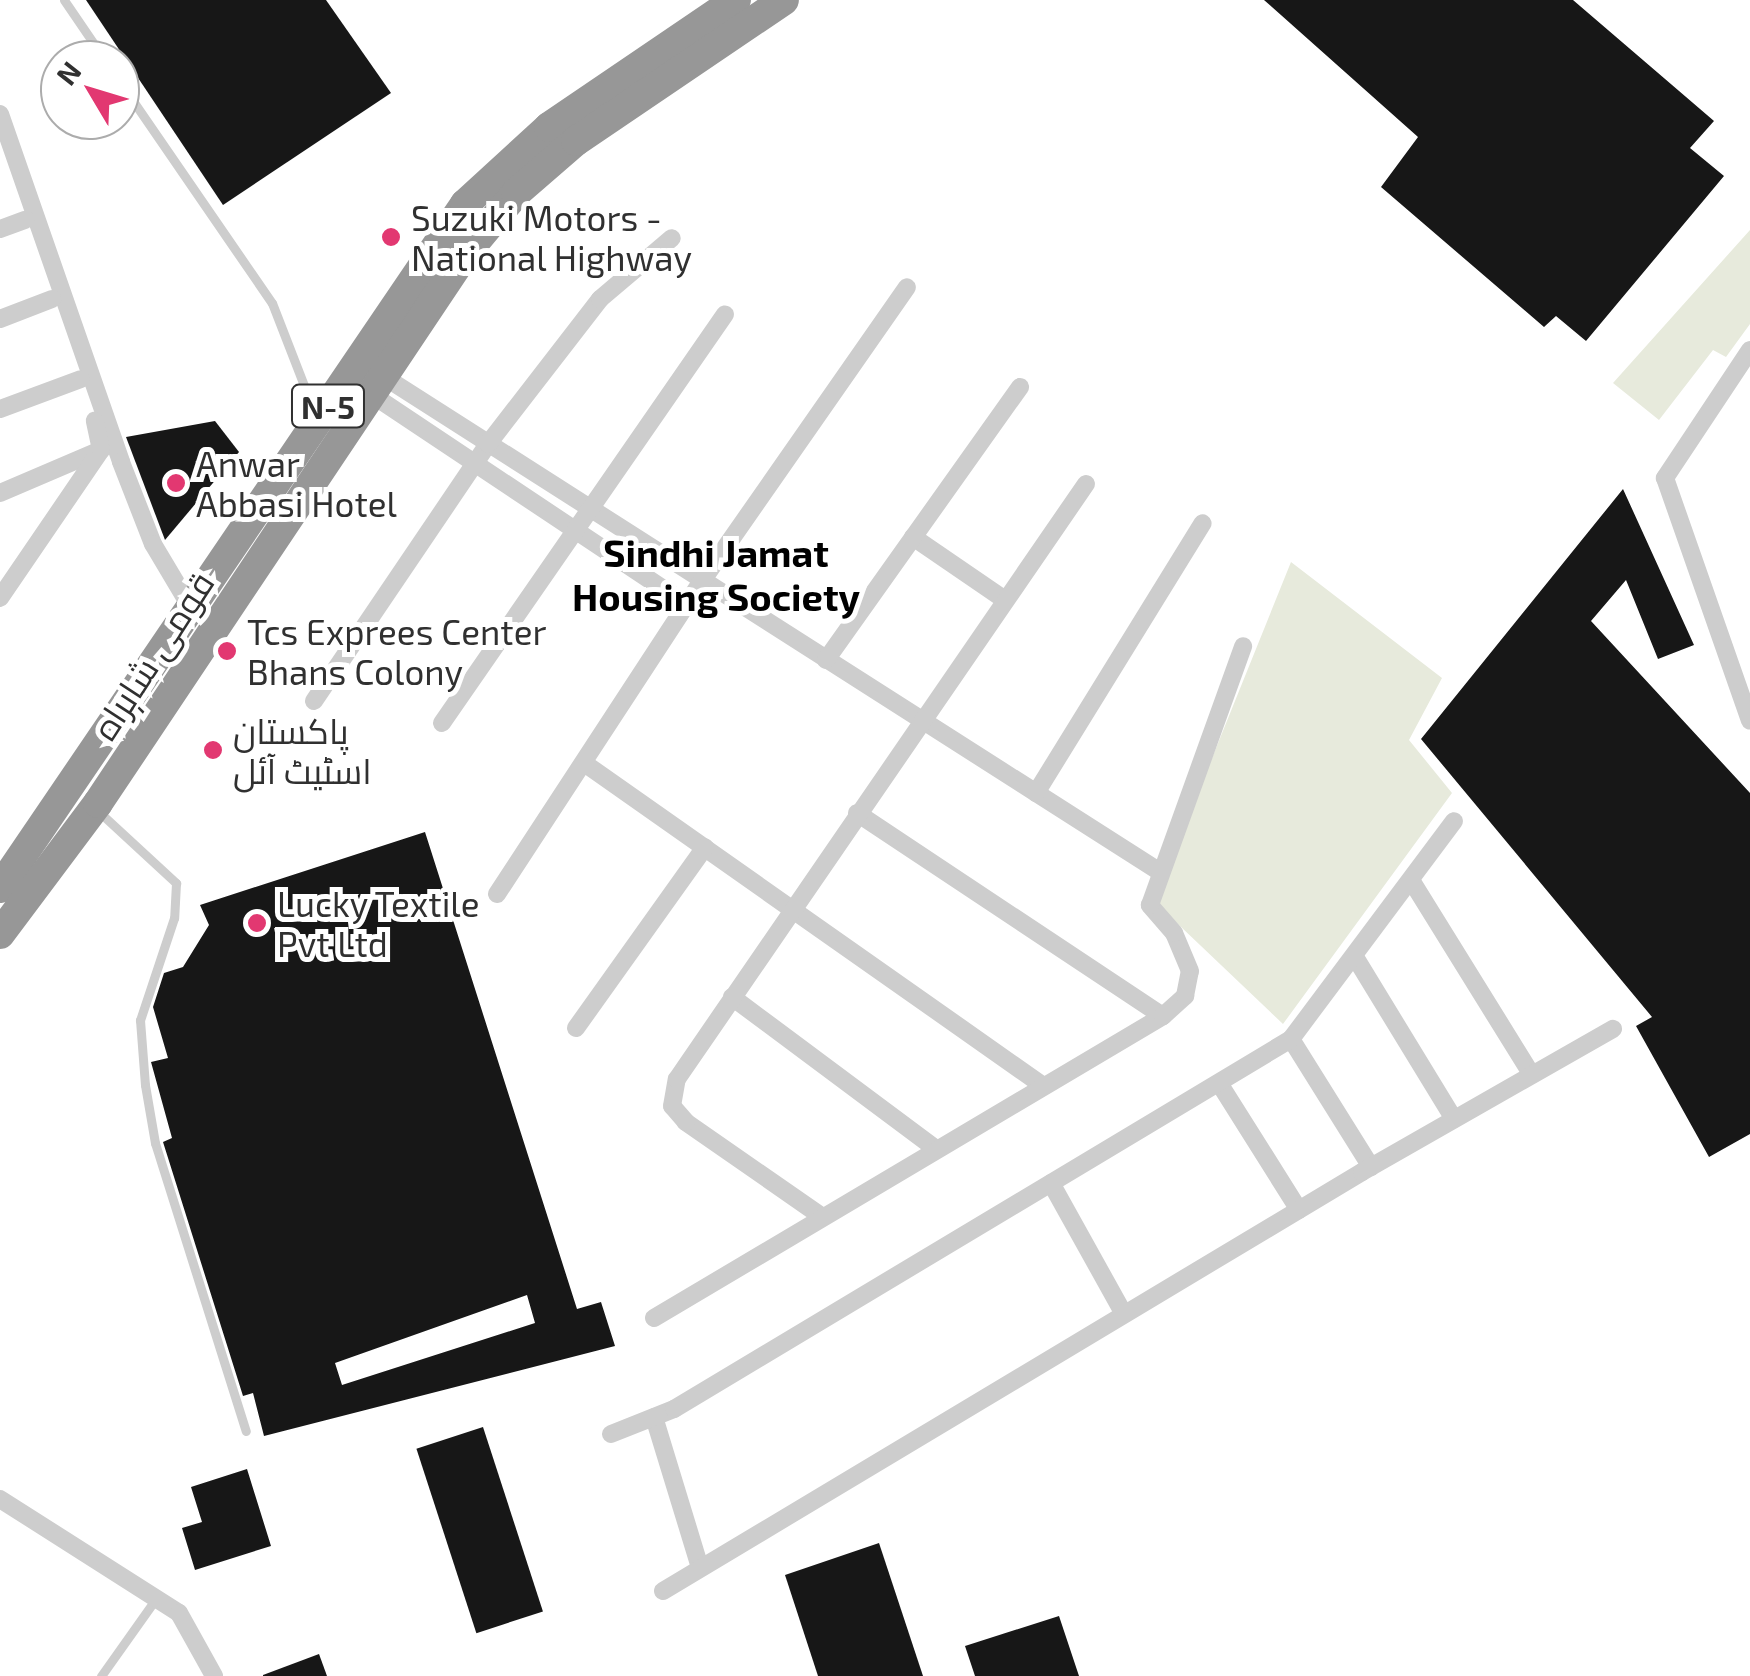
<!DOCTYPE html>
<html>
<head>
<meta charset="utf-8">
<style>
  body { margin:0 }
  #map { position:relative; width:1750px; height:1676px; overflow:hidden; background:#fff; font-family:"Exo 2",Cairo,sans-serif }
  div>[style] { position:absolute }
  .green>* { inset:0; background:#e7eadc }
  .building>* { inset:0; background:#171717; transform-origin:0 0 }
  .lane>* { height:9px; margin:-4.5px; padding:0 4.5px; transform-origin:4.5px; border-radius:4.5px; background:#cdcdcd }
  .street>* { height:18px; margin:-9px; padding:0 9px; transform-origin:9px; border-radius:9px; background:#cdcdcd }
  .highway>* { height:30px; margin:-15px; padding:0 15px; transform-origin:15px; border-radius:15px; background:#979797 }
  .dots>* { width:28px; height:28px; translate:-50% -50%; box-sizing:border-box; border:5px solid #fff; border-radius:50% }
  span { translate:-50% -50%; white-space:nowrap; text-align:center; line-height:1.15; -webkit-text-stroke:10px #fff; paint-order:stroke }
  .shield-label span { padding:2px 8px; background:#fff; border:2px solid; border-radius:8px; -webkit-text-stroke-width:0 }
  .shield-label { font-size:32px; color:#303030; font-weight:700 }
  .poi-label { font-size:35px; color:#303030 }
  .left { translate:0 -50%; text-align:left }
  .street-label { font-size:35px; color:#303030 }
  .neighbourhood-label { font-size:38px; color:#000; font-weight:700 }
  .north { position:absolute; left:40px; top:40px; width:100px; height:100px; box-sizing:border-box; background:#fff; border:2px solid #acacac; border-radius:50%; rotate:308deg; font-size:28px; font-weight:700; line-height:40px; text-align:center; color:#303030 }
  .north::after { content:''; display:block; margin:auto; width:35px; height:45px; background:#e23871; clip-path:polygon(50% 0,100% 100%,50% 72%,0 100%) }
</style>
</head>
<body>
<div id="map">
  <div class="green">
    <i style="clip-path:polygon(1750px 230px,1750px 324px,1726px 357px,1713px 350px,1659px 420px,1613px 383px)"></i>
    <i style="clip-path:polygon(1291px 562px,1442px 678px,1409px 740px,1452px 793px,1283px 1024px,1160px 907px,1158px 892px)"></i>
  </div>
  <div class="building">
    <i style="clip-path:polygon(86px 0,326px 0,391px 93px,223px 205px)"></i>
    <i style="clip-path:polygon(1264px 0,1573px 0,1714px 121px,1690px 148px,1724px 176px,1586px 341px,1556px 316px,1544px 327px,1381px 187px,1418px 137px)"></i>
    <i style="clip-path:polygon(215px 421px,239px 452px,165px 540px,126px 437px)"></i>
    <i style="clip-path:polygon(1623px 489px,1694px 645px,1658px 659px,1626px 580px,1591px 621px,1750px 793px,1750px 1134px,1709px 1157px,1636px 1026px,1652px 1017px,1421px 739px)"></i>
    <i style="clip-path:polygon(evenodd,425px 832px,577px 1309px,601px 1302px,615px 1346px,264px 1436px,253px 1393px,243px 1396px,163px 1142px,172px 1138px,151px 1062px,168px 1058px,153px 1007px,164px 973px,183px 967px,209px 925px,200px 905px,425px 832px,527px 1295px,535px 1323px,342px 1385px,335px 1363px,527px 1295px)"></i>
    <i style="left:483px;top:1427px;width:194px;height:70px;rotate:72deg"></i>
    <i style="clip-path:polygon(247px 1469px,271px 1546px,195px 1570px,182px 1528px,202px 1522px,191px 1487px)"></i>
    <i style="clip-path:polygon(879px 1543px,923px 1676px,818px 1676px,785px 1575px)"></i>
    <i style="clip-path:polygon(1059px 1616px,1079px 1676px,975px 1676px,965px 1646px)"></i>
    <i style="clip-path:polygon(319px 1654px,327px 1676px,263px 1676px,263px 1675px)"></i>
  </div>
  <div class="lane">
    <i style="left:64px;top:0;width:73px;rotate:55.7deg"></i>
    <i style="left:120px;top:82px;width:268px;rotate:55.5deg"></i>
    <i style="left:272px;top:303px;width:119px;rotate:68.8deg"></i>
    <i style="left:97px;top:810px;width:108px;rotate:42.7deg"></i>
    <i style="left:176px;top:883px;width:35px;rotate:93deg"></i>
    <i style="left:174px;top:918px;width:108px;rotate:108.4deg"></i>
    <i style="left:140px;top:1020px;width:65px;rotate:85.6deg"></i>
    <i style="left:145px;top:1085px;width:59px;rotate:80.2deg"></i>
    <i style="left:155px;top:1143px;width:302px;rotate:72.5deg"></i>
    <i style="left:101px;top:1676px;width:93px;rotate:-54.6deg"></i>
  </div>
  <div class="street">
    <i style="left:0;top:114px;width:368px;rotate:70.8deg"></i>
    <i style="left:121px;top:462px;width:88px;rotate:68.7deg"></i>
    <i style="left:153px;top:544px;width:72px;rotate:59.2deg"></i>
    <i style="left:0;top:229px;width:27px;rotate:-20deg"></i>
    <i style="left:0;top:319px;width:56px;rotate:-21deg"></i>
    <i style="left:1750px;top:350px;width:154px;rotate:123.6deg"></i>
    <i style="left:1665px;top:478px;width:257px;rotate:70.7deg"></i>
    <i style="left:383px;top:376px;width:918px;rotate:32.55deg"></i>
    <i style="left:371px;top:394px;width:380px;rotate:33.7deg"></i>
    <i style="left:0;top:409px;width:86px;rotate:-20.3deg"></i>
    <i style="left:0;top:493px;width:110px;rotate:-23.1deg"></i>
    <i style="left:913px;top:537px;width:112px;rotate:34.4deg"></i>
    <i style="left:0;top:598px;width:179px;rotate:-55.7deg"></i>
    <i style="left:101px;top:450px;width:30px;rotate:-102deg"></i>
    <i style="left:826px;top:660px;width:335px;rotate:-54.6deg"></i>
    <i style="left:314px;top:701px;width:310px;rotate:-55.9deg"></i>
    <i style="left:488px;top:444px;width:183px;rotate:-52.3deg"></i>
    <i style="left:600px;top:299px;width:94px;rotate:-40.3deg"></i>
    <i style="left:442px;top:723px;width:497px;rotate:-55.3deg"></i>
    <i style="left:584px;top:763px;width:560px;rotate:35.11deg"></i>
    <i style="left:1036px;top:793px;width:317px;rotate:-58.3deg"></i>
    <i style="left:857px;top:813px;width:367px;rotate:33.6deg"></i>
    <i style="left:1411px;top:880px;width:229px;rotate:58.2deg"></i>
    <i style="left:497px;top:894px;width:374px;rotate:-56.8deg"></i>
    <i style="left:702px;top:581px;width:358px;rotate:-55.1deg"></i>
    <i style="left:1355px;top:957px;width:190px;rotate:58.6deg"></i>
    <i style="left:732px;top:997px;width:254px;rotate:36.7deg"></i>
    <i style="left:576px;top:1028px;width:222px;rotate:-54.5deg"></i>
    <i style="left:1291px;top:1039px;width:151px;rotate:58deg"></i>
    <i style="left:1219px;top:1083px;width:150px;rotate:57.8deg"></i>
    <i style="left:1051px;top:1183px;width:150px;rotate:60.9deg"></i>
    <i style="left:821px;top:1216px;width:165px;rotate:-145.2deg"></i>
    <i style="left:686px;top:1122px;width:21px;rotate:-131deg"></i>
    <i style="left:672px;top:1106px;width:27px;rotate:-80deg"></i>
    <i style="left:677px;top:1079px;width:722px;rotate:-55.5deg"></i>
    <i style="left:654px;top:1318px;width:592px;rotate:-30.68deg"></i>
    <i style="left:1163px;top:1016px;width:30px;rotate:-42deg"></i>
    <i style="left:1185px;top:996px;width:25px;rotate:-79deg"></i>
    <i style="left:1190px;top:971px;width:41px;rotate:-112.8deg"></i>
    <i style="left:1174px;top:933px;width:37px;rotate:-131deg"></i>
    <i style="left:1150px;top:905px;width:275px;rotate:-70.2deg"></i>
    <i style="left:654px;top:1417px;width:154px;rotate:73deg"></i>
    <i style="left:611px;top:1434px;width:68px;rotate:-21.6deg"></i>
    <i style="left:674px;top:1409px;width:719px;rotate:-30.95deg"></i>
    <i style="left:1291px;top:1039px;width:272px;rotate:-53.2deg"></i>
    <i style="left:0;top:1499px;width:212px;rotate:32.5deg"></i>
    <i style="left:179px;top:1613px;width:72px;rotate:60.9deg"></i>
    <i style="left:663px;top:1591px;width:815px;rotate:-30.94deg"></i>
    <i style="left:1362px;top:1172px;width:289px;rotate:-29.7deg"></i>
  </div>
  <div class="highway">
    <i style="left:0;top:888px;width:827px;rotate:-55.79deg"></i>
    <i style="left:465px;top:204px;width:114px;rotate:-42.5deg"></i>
    <i style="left:549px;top:127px;width:226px;rotate:-34.2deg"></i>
    <i style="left:0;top:934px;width:164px;rotate:-53.2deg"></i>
    <i style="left:98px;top:803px;width:660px;rotate:-56.24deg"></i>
    <i style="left:465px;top:254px;width:80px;rotate:-50.1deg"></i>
    <i style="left:516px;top:193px;width:79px;rotate:-40.9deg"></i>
    <i style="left:576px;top:141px;width:251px;rotate:-34.1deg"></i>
  </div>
  <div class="dots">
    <i style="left:391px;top:237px;background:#e23871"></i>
    <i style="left:176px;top:483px;background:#e23871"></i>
    <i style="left:227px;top:651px;background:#e23871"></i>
    <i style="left:213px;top:750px;background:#e23871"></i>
    <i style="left:257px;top:923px;background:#e23871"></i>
  </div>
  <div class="shield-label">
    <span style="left:328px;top:406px">N-5</span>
  </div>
  <div class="poi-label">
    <span class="left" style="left:411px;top:237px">Suzuki Motors -<br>National Highway</span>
    <span class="left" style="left:196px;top:483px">Anwar<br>Abbasi Hotel</span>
    <span class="left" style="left:247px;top:651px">Tcs Exprees Center<br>Bhans Colony</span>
    <span class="left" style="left:233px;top:750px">پاکستان<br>اسٹیٹ آئل</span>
    <span class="left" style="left:277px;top:923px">Lucky Textile<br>Pvt Ltd</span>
  </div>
  <div class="street-label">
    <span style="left:152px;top:655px;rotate:-57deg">قومی شاہراہ</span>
  </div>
  <div class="neighbourhood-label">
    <span style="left:716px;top:575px">Sindhi Jamat<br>Housing Society</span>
  </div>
  <div class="north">N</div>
</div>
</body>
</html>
